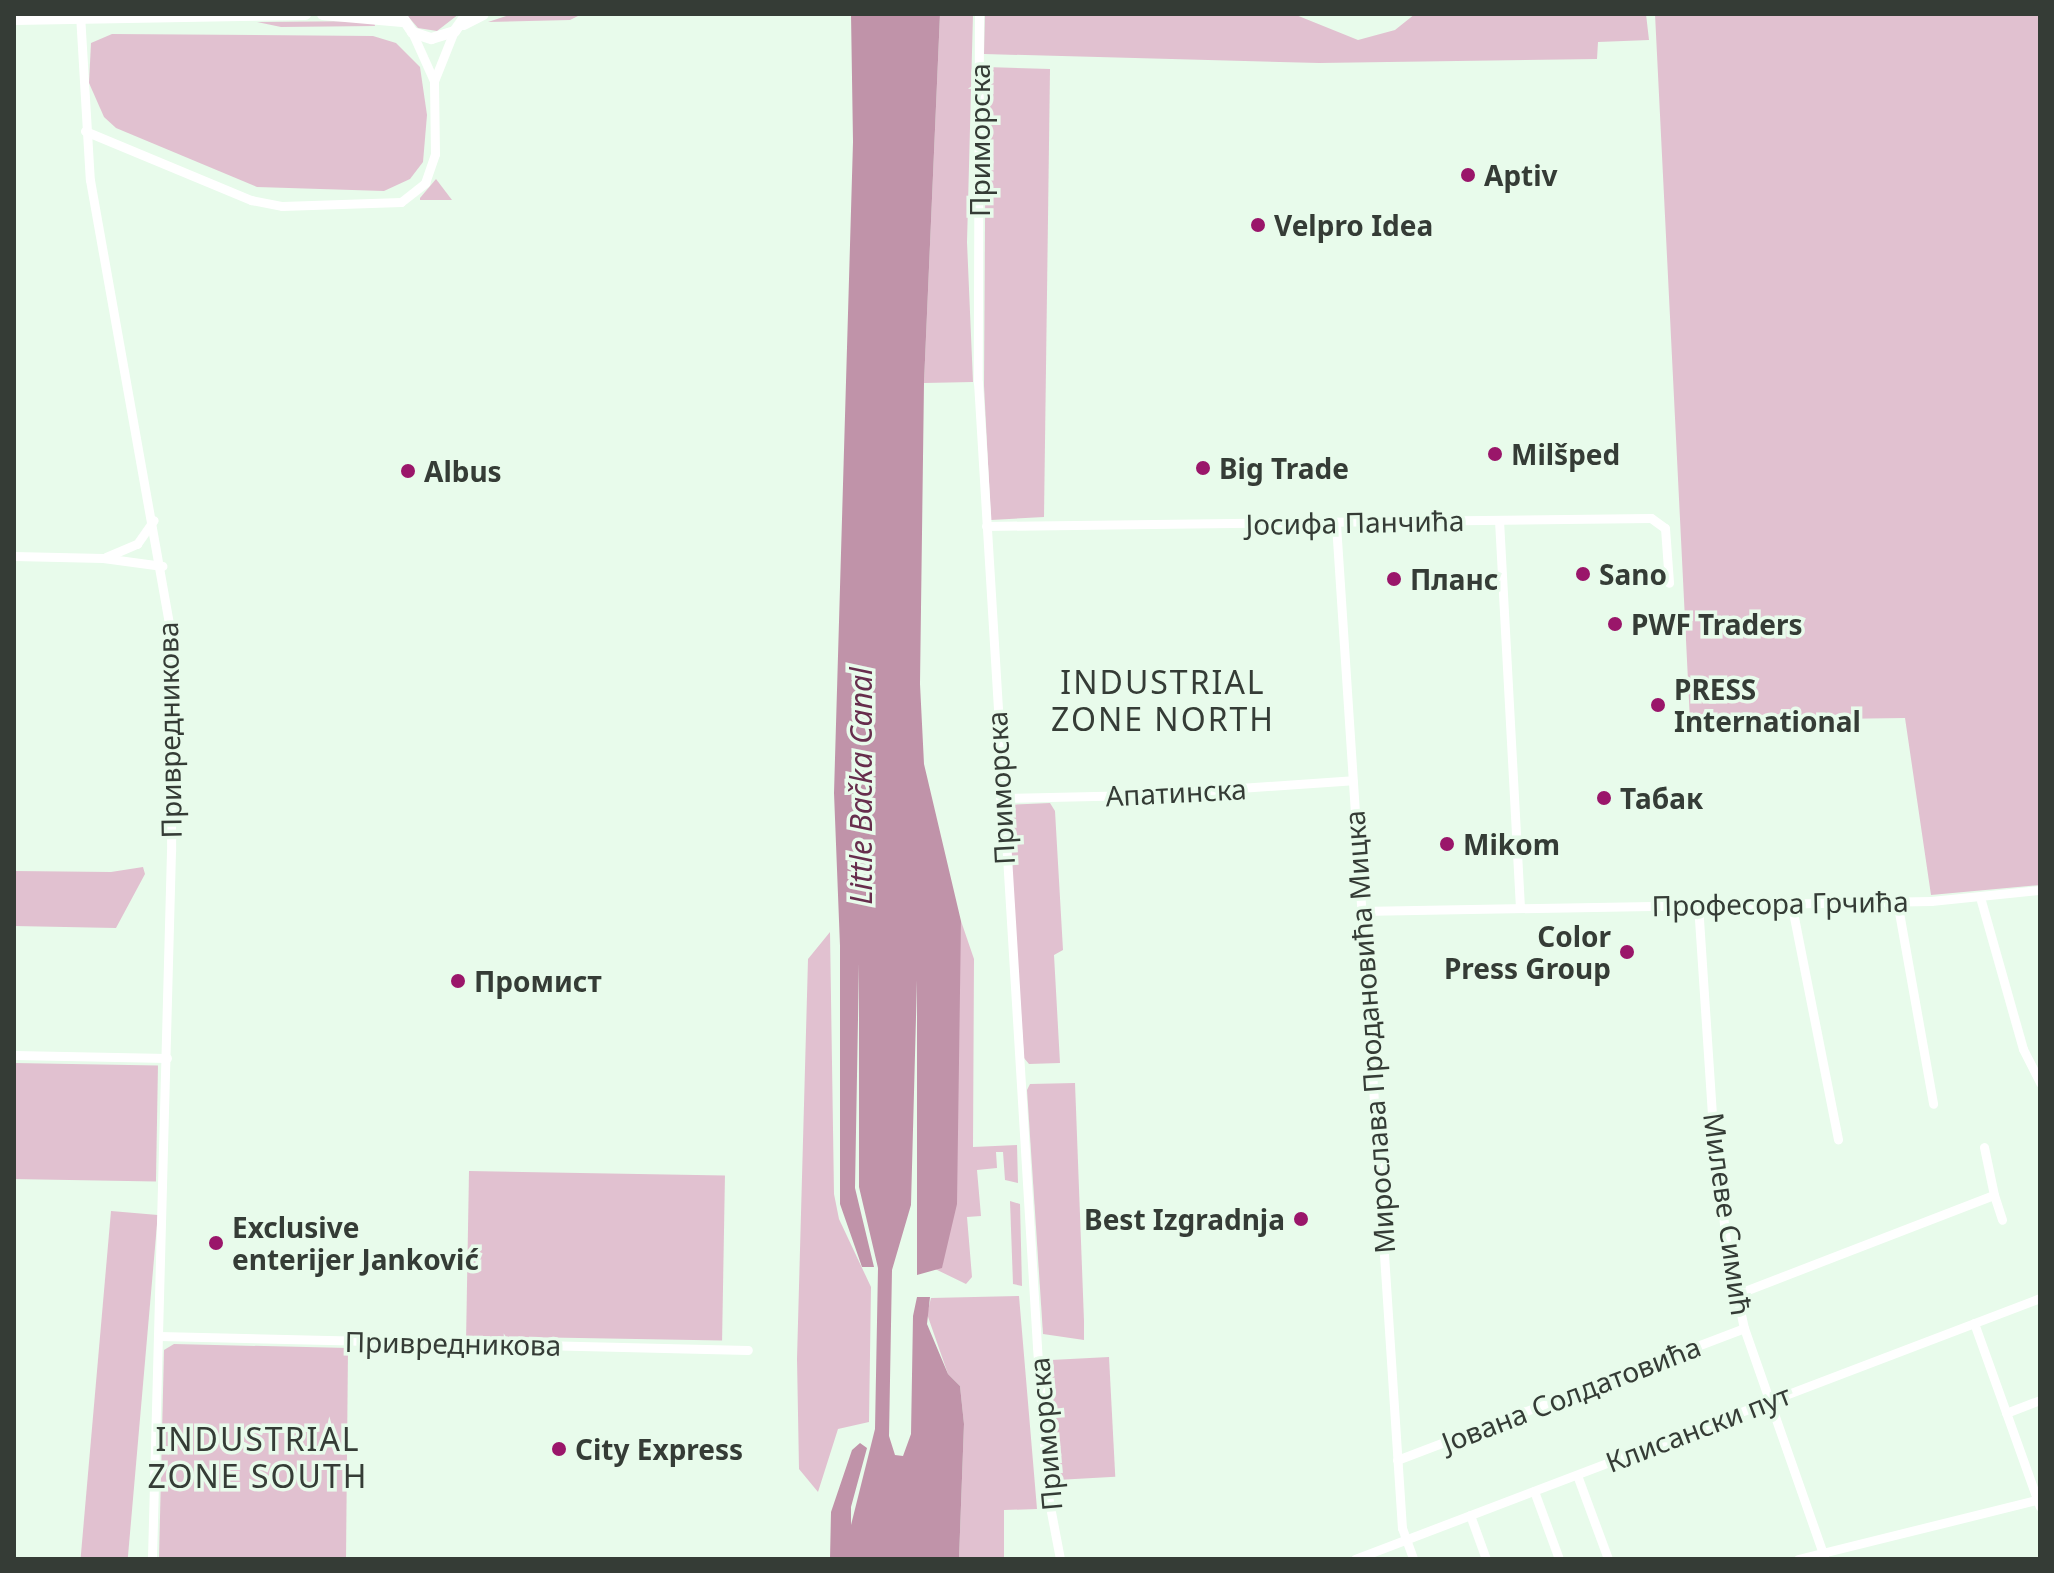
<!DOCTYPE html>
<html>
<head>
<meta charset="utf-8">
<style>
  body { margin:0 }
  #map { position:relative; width:2054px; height:1573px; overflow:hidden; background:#e8fbeb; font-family:"Noto Sans",sans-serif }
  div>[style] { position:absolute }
  .green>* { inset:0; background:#e1c1d0; transform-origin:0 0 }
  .water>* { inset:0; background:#c093a9 }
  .minor>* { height:9px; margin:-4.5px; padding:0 4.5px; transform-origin:4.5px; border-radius:4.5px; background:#fff }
  .major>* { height:11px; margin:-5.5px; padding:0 5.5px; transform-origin:5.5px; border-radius:5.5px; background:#fff }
  .dots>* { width:22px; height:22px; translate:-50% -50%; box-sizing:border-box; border:4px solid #e8fbeb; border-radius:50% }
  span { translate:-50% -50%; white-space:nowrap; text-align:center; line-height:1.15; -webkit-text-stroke:7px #e8fbeb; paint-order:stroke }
  .street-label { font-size:28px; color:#353c36 }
  .poi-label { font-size:28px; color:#353c36; font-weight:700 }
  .left { translate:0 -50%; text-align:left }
  .right { translate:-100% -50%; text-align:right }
  .water-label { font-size:30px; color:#672e4d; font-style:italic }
  .quarter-label { font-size:32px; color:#353c36; letter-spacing:2px }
  .frame { position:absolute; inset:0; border:16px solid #353c36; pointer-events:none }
</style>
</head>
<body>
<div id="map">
  <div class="green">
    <i style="clip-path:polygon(406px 14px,459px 14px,437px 31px,418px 28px)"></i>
    <i style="clip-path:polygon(512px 14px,582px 14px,570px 20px,488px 22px)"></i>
    <i style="clip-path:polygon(940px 14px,973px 14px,967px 242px,973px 382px,924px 383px)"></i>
    <i style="clip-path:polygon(985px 14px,1296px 15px,1358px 40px,1395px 30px,1415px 14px,1646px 14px,1649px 40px,1598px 42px,1597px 59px,1319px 63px,984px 54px)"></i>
    <i style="clip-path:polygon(1655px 14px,2040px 14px,2040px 885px,1931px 895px,1905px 718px,1690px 721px)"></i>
    <i style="clip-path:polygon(374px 21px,375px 26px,281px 27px,257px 22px)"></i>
    <i style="clip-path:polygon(112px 34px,373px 36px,396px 43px,420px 67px,427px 115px,423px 162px,410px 179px,384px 191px,257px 187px,116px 128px,104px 117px,89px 83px,91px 43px)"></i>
    <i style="clip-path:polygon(986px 67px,1050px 69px,1044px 517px,991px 520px,984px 386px)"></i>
    <i style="clip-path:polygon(436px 179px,452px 200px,420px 200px,420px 198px)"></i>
    <i style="clip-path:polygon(1050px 803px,1055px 811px,1063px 950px,1054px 955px,1060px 1063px,1029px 1064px,1024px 1058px,1007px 805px)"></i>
    <i style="clip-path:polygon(143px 867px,145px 874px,116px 928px,14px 926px,14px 871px,111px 872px)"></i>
    <i style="clip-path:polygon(961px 921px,974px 959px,973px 1147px,1017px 1145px,1018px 1183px,1005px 1180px,1003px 1152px,996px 1152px,997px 1168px,977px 1170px,981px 1216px,967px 1217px,972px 1277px,966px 1284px,931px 1267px,942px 1267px)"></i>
    <i style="clip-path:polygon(830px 932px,834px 1194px,839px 1219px,871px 1287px,869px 1422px,838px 1429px,818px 1492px,799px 1469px,797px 1359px,808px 959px)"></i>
    <i style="left:14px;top:1063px;width:144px;height:116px;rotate:1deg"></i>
    <i style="clip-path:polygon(1075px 1083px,1084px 1321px,1084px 1340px,1043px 1334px,1027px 1090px,1030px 1084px)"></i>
    <i style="left:469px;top:1171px;width:256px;height:165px;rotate:1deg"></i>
    <i style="clip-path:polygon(1010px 1201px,1020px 1204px,1022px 1286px,1013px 1284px)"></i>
    <i style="left:111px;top:1211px;width:47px;height:348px;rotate:5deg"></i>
    <i style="clip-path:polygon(1019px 1296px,1037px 1509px,1004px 1510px,1004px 1559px,959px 1559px,964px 1424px,960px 1386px,948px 1374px,927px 1314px,931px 1298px)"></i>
    <i style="clip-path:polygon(174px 1344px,348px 1348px,346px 1559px,159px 1559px,164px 1350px)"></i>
    <i style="left:1109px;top:1357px;width:120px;height:63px;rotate:87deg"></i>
  </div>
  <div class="water">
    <i style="clip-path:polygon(851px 14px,940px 14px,924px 383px,920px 684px,924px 764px,961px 921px,957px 1204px,942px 1268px,917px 1275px,917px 980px,911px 1205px,892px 1270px,889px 1436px,895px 1455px,903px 1456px,911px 1434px,913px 1316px,917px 1297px,930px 1297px,927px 1324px,948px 1374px,960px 1386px,964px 1424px,959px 1559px,830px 1559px,831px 1512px,852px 1450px,860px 1443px,867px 1448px,851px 1507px,851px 1525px,875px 1429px,878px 1268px,859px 1187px,859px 963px,855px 1188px,874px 1267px,862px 1267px,840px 1204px,840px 946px,834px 793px,853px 142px)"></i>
  </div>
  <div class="minor">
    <i style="left:80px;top:14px;width:166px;rotate:86.6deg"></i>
    <i style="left:90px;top:180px;width:455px;rotate:79.9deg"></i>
    <i style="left:170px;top:628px;width:223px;rotate:89.7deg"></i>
    <i style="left:171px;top:851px;width:708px;rotate:91.54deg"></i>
    <i style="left:979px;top:14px;width:368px;rotate:90.2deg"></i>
    <i style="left:978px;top:382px;width:967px;rotate:86.5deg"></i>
    <i style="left:1037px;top:1347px;width:149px;rotate:85.8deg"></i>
    <i style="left:1048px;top:1496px;width:64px;rotate:79.2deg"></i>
    <i style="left:434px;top:81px;width:54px;rotate:-68.2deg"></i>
    <i style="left:85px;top:131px;width:180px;rotate:22.6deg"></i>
    <i style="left:251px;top:200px;width:32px;rotate:11deg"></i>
    <i style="left:282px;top:206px;width:119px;rotate:-1.9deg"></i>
    <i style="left:401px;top:202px;width:31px;rotate:-38deg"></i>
    <i style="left:425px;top:183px;width:31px;rotate:-71deg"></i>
    <i style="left:435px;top:154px;width:73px;rotate:-90.8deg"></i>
    <i style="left:434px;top:81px;width:54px;rotate:-114.2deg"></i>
    <i style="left:1499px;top:520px;width:388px;rotate:86.9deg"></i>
    <i style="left:1336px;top:524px;width:1006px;rotate:86.24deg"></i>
    <i style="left:1402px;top:1528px;width:33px;rotate:70deg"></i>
    <i style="left:986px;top:526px;width:665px;rotate:-0.69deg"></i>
    <i style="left:1651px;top:518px;width:17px;rotate:36deg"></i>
    <i style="left:1665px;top:528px;width:55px;rotate:85.8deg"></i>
    <i style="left:14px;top:556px;width:89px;rotate:1.3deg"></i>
    <i style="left:103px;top:558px;width:60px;rotate:7.7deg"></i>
    <i style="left:106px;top:557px;width:34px;rotate:-23deg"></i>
    <i style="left:137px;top:544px;width:29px;rotate:-55deg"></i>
    <i style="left:1000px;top:798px;width:140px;rotate:-1.2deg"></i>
    <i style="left:1140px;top:795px;width:213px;rotate:-4deg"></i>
    <i style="left:1980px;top:897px;width:158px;rotate:74.2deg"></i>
    <i style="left:2023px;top:1049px;width:38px;rotate:63deg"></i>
    <i style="left:1897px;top:901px;width:206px;rotate:79.9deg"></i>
    <i style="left:1791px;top:902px;width:242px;rotate:78.8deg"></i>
    <i style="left:1698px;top:904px;width:224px;rotate:86.2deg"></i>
    <i style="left:1713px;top:1127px;width:123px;rotate:83.5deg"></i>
    <i style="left:1727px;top:1249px;width:81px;rotate:77.9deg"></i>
    <i style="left:1744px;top:1328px;width:245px;rotate:70.7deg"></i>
    <i style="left:1360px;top:911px;width:571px;rotate:-1deg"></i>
    <i style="left:1931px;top:901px;width:110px;rotate:-5.8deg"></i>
    <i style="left:14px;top:1055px;width:153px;rotate:1.1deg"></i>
    <i style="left:1994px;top:1195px;width:26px;rotate:72deg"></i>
    <i style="left:1737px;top:1294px;width:275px;rotate:-21.1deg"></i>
    <i style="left:1994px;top:1195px;width:49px;rotate:-101.8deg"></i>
    <i style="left:1974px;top:1323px;width:195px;rotate:70.3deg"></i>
    <i style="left:159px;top:1336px;width:589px;rotate:1.36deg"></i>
    <i style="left:2006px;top:1413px;width:36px;rotate:-21deg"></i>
    <i style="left:1397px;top:1460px;width:371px;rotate:-20.8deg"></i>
    <i style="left:1577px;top:1475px;width:90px;rotate:69.7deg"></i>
    <i style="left:1534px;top:1491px;width:72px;rotate:69.8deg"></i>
    <i style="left:1470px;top:1515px;width:47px;rotate:70deg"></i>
    <i style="left:1355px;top:1559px;width:733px;rotate:-20.86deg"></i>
    <i style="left:1798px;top:1559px;width:249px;rotate:-13.9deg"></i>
  </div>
  <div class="major">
    <i style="left:322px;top:14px;width:80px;rotate:5deg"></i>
    <i style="left:400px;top:14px;width:22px;rotate:56deg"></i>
    <i style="left:412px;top:32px;width:20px;rotate:18deg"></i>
    <i style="left:431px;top:38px;width:24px;rotate:-17deg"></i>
    <i style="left:454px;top:31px;width:21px;rotate:-55deg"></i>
    <i style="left:14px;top:19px;width:291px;rotate:-1deg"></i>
    <i style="left:463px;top:24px;width:22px;rotate:-27deg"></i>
  </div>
  <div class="dots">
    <i style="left:1468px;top:175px;background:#9a166a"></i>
    <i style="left:1258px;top:225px;background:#9a166a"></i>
    <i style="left:1495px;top:454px;background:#9a166a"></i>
    <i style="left:1203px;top:468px;background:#9a166a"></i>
    <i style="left:408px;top:471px;background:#9a166a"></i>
    <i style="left:1583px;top:574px;background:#9a166a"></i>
    <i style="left:1394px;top:579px;background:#9a166a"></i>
    <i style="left:1615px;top:624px;background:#9a166a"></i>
    <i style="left:1658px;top:705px;background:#9a166a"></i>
    <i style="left:1604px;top:798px;background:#9a166a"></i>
    <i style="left:1447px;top:844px;background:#9a166a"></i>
    <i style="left:1627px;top:952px;background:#9a166a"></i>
    <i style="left:458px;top:981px;background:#9a166a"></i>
    <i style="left:1301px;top:1219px;background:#9a166a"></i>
    <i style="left:216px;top:1243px;background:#9a166a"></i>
    <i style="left:559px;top:1449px;background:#9a166a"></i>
  </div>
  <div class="street-label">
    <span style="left:979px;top:140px;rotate:-90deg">Приморска</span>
    <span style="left:1355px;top:522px;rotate:-1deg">Јосифа Панчића</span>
    <span style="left:169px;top:730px;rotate:-91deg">Привредникова</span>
    <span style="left:1000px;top:788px;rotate:-93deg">Приморска</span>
    <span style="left:1176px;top:792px;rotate:-3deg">Апатинска</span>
    <span style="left:1780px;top:903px;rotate:-1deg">Професора Грчића</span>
    <span style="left:1369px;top:1032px;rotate:-94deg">Мирослава Продановића Мицка</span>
    <span style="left:1728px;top:1214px;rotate:82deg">Милеве Симић</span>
    <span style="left:453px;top:1343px;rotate:1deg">Привредникова</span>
    <span style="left:1571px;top:1394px;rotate:-21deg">Јована Солдатовића</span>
    <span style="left:1698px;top:1428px;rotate:-21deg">Клисански пут</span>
    <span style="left:1045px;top:1434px;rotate:-95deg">Приморска</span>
  </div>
  <div class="poi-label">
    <span class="left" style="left:1484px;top:175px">Aptiv</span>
    <span class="left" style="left:1274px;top:225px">Velpro Idea</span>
    <span class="left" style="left:1511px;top:454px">Milšped</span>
    <span class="left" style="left:1219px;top:468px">Big Trade</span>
    <span class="left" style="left:424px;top:471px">Albus</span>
    <span class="left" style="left:1599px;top:574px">Sano</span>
    <span class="left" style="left:1410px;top:579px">Планс</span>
    <span class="left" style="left:1631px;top:624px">PWF Traders</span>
    <span class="left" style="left:1674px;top:705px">PRESS<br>International</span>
    <span class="left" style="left:1620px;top:798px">Табак</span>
    <span class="left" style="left:1463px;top:844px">Mikom</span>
    <span class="right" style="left:1611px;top:952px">Color<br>Press Group</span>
    <span class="left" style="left:474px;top:981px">Промист</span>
    <span class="right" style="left:1285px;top:1219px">Best Izgradnja</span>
    <span class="left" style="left:232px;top:1243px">Exclusive<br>enterijer Janković</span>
    <span class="left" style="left:575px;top:1449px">City Express</span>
  </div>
  <div class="water-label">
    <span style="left:861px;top:786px;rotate:-90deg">Little Bačka Canal</span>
  </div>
  <div class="quarter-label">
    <span style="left:1163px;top:701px">INDUSTRIAL<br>ZONE NORTH</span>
    <span style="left:258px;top:1458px">INDUSTRIAL<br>ZONE SOUTH</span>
  </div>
  <div class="frame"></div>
</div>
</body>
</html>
